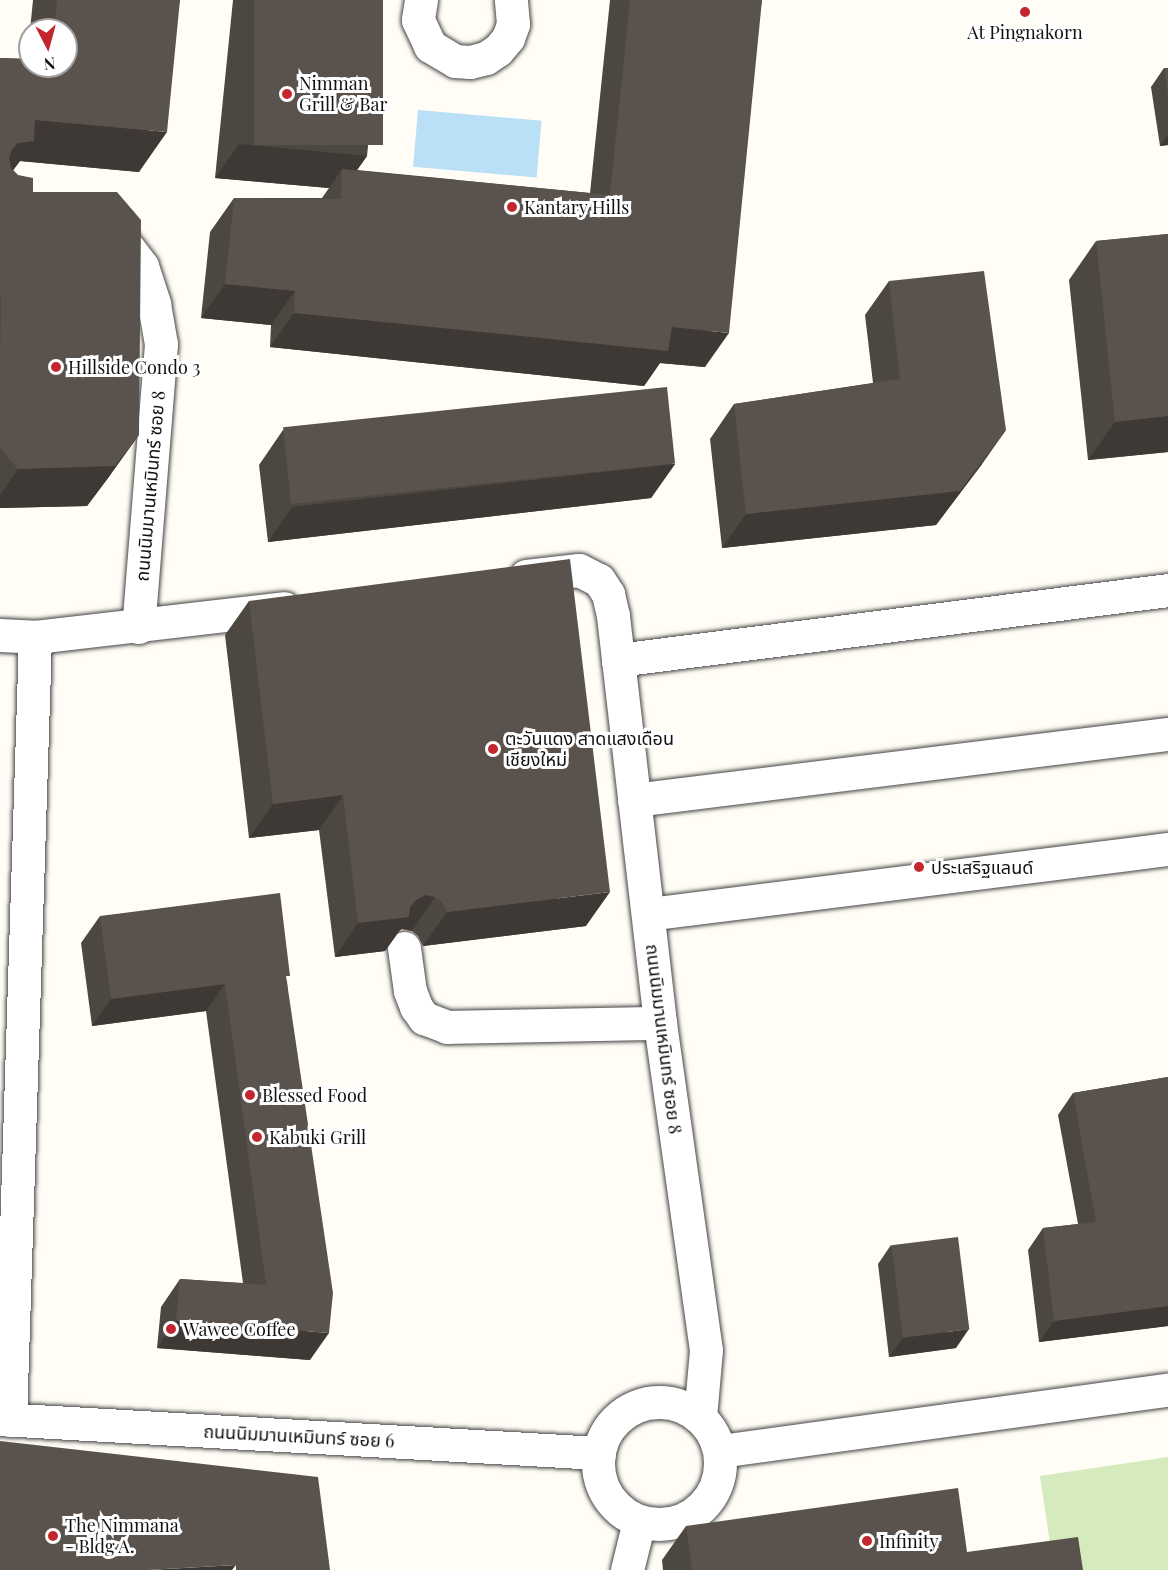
<!DOCTYPE html>
<html>
<head>
<meta charset="utf-8">
<style>
  body { margin:0 }
  #map { position:relative; width:1168px; height:1570px; overflow:hidden; background:#fffdf5; font-family:"Playfair Display","Noto Sans Thai",serif }
  div>[style] { position:absolute }
  .green>* { inset:0; background:#d5ebbd }
  .water>* { inset:0; background:#b9e0f7; transform-origin:0 0 }
  .roads { filter:drop-shadow(0 0 2px #444) drop-shadow(0 0 2px #444) }
  .minor>* { height:33px; margin:-16.5px; padding:0 16.5px; transform-origin:16.5px; border-radius:16.5px; background:#fff }
  .minor>.ring { margin:-16.5px; padding:0; box-sizing:content-box; background:none; border:33px solid #fff; border-radius:50% }
  .wall>* { inset:0; background:#4d4742 }
  .shaded-wall>* { inset:0; background:#3f3936 }
  .building>* { inset:0; background:#5a524d; transform-origin:0 0 }
  .dots>* { width:16px; height:16px; translate:-50% -50%; box-sizing:border-box; border:3px solid #fff; border-radius:50% }
  span { translate:-50% -50%; white-space:nowrap; text-align:center; line-height:1.15; -webkit-text-stroke:6px #fff; paint-order:stroke }
  .poi-label { font-size:18px; color:#111 }
  .left { translate:0 -50%; text-align:left }
  .street-label { font-size:18px; color:#111 }
  .north { position:absolute; left:18px; top:18px; width:60px; height:60px; box-sizing:border-box; background:#fff; border:2px solid #a0a0a0; border-radius:50%; rotate:174deg; font-size:16px; font-weight:700; line-height:24px; text-align:center; color:#111 }
  .north::after { content:''; display:block; margin:auto; width:21px; height:27px; background:#c4262e; clip-path:polygon(50% 0,100% 100%,50% 72%,0 100%) }
</style>
</head>
<body>
<div id="map">
  <div class="green">
    <i style="clip-path:polygon(1168px 1457px,1168px 1570px,1054px 1570px,1040px 1476px)"></i>
  </div>
  <div class="water">
    <i style="left:418px;top:110px;width:124px;height:57px;rotate:5deg"></i>
  </div>
  <div class="roads">
    <div class="minor">
      <i style="left:421px;top:0;width:20px;rotate:99deg"></i>
      <i style="left:418px;top:20px;width:29px;rotate:65deg"></i>
      <i style="left:430px;top:46px;width:29px;rotate:31deg"></i>
      <i style="left:455px;top:61px;width:15px;rotate:4deg"></i>
      <i style="left:470px;top:62px;width:16px;rotate:-14deg"></i>
      <i style="left:486px;top:58px;width:14px;rotate:-34deg"></i>
      <i style="left:498px;top:50px;width:16px;rotate:-50deg"></i>
      <i style="left:508px;top:38px;width:15px;rotate:-70deg"></i>
      <i style="left:513px;top:24px;width:24px;rotate:-95deg"></i>
      <i style="left:113px;top:228px;width:48px;rotate:52.7deg"></i>
      <i style="left:142px;top:266px;width:40px;rotate:72deg"></i>
      <i style="left:154px;top:304px;width:41px;rotate:80.1deg"></i>
      <i style="left:161px;top:344px;width:284px;rotate:94.6deg"></i>
      <i style="left:526px;top:576px;width:53px;rotate:-6.5deg"></i>
      <i style="left:579px;top:570px;width:22px;rotate:27deg"></i>
      <i style="left:599px;top:580px;width:17px;rotate:57deg"></i>
      <i style="left:608px;top:594px;width:23px;rotate:77deg"></i>
      <i style="left:613px;top:616px;width:410px;rotate:83.4deg"></i>
      <i style="left:660px;top:1023px;width:330px;rotate:82deg"></i>
      <i style="left:706px;top:1350px;width:67px;rotate:95.1deg"></i>
      <i style="left:0;top:635px;width:35px;rotate:3deg"></i>
      <i style="left:35px;top:637px;width:251px;rotate:-6.6deg"></i>
      <i style="left:618px;top:660px;width:554px;rotate:-7.25deg"></i>
      <i style="left:634px;top:800px;width:538px;rotate:-7.05deg"></i>
      <i style="left:648px;top:914px;width:524px;rotate:-7.13deg"></i>
      <i style="left:404px;top:948px;width:43px;rotate:82.1deg"></i>
      <i style="left:410px;top:991px;width:17px;rotate:69deg"></i>
      <i style="left:416px;top:1007px;width:14px;rotate:54deg"></i>
      <i style="left:424px;top:1018px;width:25px;rotate:21deg"></i>
      <i style="left:447px;top:1027px;width:213px;rotate:-1.1deg"></i>
      <i class="ring" style="left:598px;top:1402px;width:89px;height:89px"></i>
      <i style="left:0;top:1419px;width:600px;rotate:3.25deg"></i>
      <i style="left:10px;top:1420px;width:783px;rotate:-88.17deg"></i>
      <i style="left:720px;top:1451px;width:452px;rotate:-7.8deg"></i>
      <i style="left:627px;top:1570px;width:50px;rotate:-76.2deg"></i>
    </div>
  </div>
  <div class="wall">
    <i style="clip-path:polygon(33px 0,180px 0,139px 172px,20px 161px,13px 170px,33px 192px,111px 474px,87px 506px,0 508px,0 58px,27px 59px,30px 31px,30px 66px,66px 66px,66px 30px,30px 30px)"></i>
    <i style="clip-path:polygon(233px 0,383px 0,367px 156px,357px 170px,590px 193px,610px 0,762px 0,705px 367px,660px 363px,644px 386px,270px 347px,271px 325px,201px 318px,210px 232px,234px 198px,322px 198px,329px 188px,215px 178px)"></i>
    <i style="clip-path:polygon(1164px 68px,1168px 68px,1168px 145px,1160px 146px,1151px 87px)"></i>
    <i style="clip-path:polygon(1168px 234px,1168px 452px,1088px 460px,1069px 280px,1096px 241px)"></i>
    <i style="clip-path:polygon(889px 281px,982px 464px,936px 525px,722px 548px,710px 439px,734px 404px,873px 383px,865px 315px)"></i>
    <i style="clip-path:polygon(283px 430px,675px 464px,651px 498px,268px 542px,259px 465px)"></i>
    <i style="clip-path:polygon(249px 601px,586px 926px,423px 946px,418px 936px,412px 931px,402px 929px,400px 930px,385px 951px,335px 957px,319px 830px,249px 838px,225px 635px)"></i>
    <i style="clip-path:polygon(100px 916px,287px 981px,310px 1360px,157px 1348px,161px 1307px,180px 1279px,243px 1283px,206px 1011px,92px 1026px,81px 943px)"></i>
    <i style="clip-path:polygon(1168px 1077px,1168px 1326px,1039px 1342px,1028px 1250px,1043px 1228px,1078px 1224px,1058px 1115px,1073px 1093px)"></i>
    <i style="clip-path:polygon(891px 1245px,956px 1348px,889px 1357px,878px 1264px)"></i>
    <i style="clip-path:polygon(686px 1526px,967px 1552px,1083px 1570px,663px 1570px,662px 1560px)"></i>
  </div>
  <div class="shaded-wall">
    <i style="clip-path:polygon(35px 120px,167px 132px,139px 172px,20px 161px,6px 180px,0 181px,12px 149px)"></i>
    <i style="clip-path:polygon(1168px 135px,1168px 145px,1160px 146px)"></i>
    <i style="clip-path:polygon(239px 144px,367px 156px,343px 190px,342px 169px,329px 188px,215px 178px)"></i>
    <i style="clip-path:polygon(225px 284px,295px 291px,271px 325px,201px 318px)"></i>
    <i style="clip-path:polygon(294px 313px,672px 327px,729px 333px,705px 367px,660px 363px,644px 386px,270px 347px)"></i>
    <i style="clip-path:polygon(1168px 416px,1168px 452px,1088px 460px,1115px 422px)"></i>
    <i style="clip-path:polygon(1006px 430px,982px 464px,936px 525px,722px 548px,746px 514px)"></i>
    <i style="clip-path:polygon(139px 435px,111px 474px,87px 506px,0 508px,0 495px,18px 469px)"></i>
    <i style="clip-path:polygon(675px 464px,651px 498px,268px 542px,292px 507px)"></i>
    <i style="clip-path:polygon(343px 795px,319px 830px,249px 838px,273px 804px)"></i>
    <i style="clip-path:polygon(610px 892px,586px 926px,423px 946px,447px 912px)"></i>
    <i style="clip-path:polygon(426px 895px,435px 897px,412px 931px,402px 929px,400px 930px,385px 951px,335px 957px,358px 923px)"></i>
    <i style="clip-path:polygon(225px 984px,206px 1011px,92px 1026px,111px 999px)"></i>
    <i style="clip-path:polygon(1168px 1306px,1168px 1326px,1039px 1342px,1054px 1321px)"></i>
    <i style="clip-path:polygon(176px 1321px,329px 1333px,310px 1360px,157px 1348px)"></i>
    <i style="clip-path:polygon(969px 1329px,956px 1348px,889px 1357px,903px 1338px)"></i>
    <i style="clip-path:polygon(236px 1565px,232px 1570px,148px 1570px)"></i>
  </div>
  <div class="building">
    <i style="clip-path:polygon(57px 0,180px 0,167px 132px,35px 120px,34px 141px,18px 143px,12px 149px,9px 158px,11px 168px,18px 175px,33px 178px,33px 192px,117px 192px,141px 220px,139px 435px,115px 466px,18px 469px,0 448px,0 362px,1px 298px,0 298px,0 58px,30px 59px,30px 66px,66px 66px,66px 30px,54px 30px)"></i>
    <i style="left:254px;top:0;width:129px;height:145px"></i>
    <i style="clip-path:polygon(630px 0,762px 0,729px 333px,672px 327px,668px 351px,294px 313px,295px 291px,225px 284px,234px 198px,341px 199px,342px 169px,610px 195px)"></i>
    <i style="clip-path:polygon(1164px 68px,1168px 68px,1168px 94px)"></i>
    <i style="clip-path:polygon(1168px 234px,1168px 416px,1115px 422px,1096px 241px)"></i>
    <i style="clip-path:polygon(984px 271px,1006px 430px,960px 491px,746px 514px,734px 404px,900px 379px,889px 281px)"></i>
    <i style="left:667px;top:387px;width:77px;height:386px;rotate:84deg"></i>
    <i style="clip-path:polygon(570px 559px,610px 892px,447px 912px,442px 902px,435px 897px,426px 895px,416px 900px,410px 907px,409px 917px,358px 923px,343px 795px,273px 804px,249px 601px)"></i>
    <i style="clip-path:polygon(280px 893px,290px 976px,286px 976px,333px 1293px,329px 1333px,176px 1321px,180px 1279px,266px 1285px,225px 984px,111px 999px,100px 916px)"></i>
    <i style="clip-path:polygon(1168px 1077px,1168px 1306px,1054px 1321px,1043px 1228px,1096px 1222px,1073px 1093px)"></i>
    <i style="left:958px;top:1237px;width:93px;height:67px;rotate:83deg"></i>
    <i style="clip-path:polygon(0 1441px,318px 1477px,330px 1570px,236px 1570px,236px 1565px,148px 1570px,0 1570px)"></i>
    <i style="clip-path:polygon(958px 1488px,967px 1552px,1078px 1537px,1083px 1570px,692px 1570px,686px 1526px)"></i>
  </div>
  <div class="dots">
    <i style="left:1025px;top:12px;background:#c4262e"></i>
    <i style="left:287px;top:94px;background:#c4262e"></i>
    <i style="left:512px;top:207px;background:#c4262e"></i>
    <i style="left:56px;top:367px;background:#c4262e"></i>
    <i style="left:493px;top:749px;background:#c4262e"></i>
    <i style="left:919px;top:867px;background:#c4262e"></i>
    <i style="left:250px;top:1095px;background:#c4262e"></i>
    <i style="left:257px;top:1137px;background:#c4262e"></i>
    <i style="left:171px;top:1329px;background:#c4262e"></i>
    <i style="left:53px;top:1536px;background:#c4262e"></i>
    <i style="left:867px;top:1541px;background:#c4262e"></i>
  </div>
  <div class="poi-label">
    <span style="left:1025px;top:32px">At Pingnakorn</span>
    <span class="left" style="left:299px;top:94px">Nimman<br>Grill &amp; Bar</span>
    <span class="left" style="left:524px;top:207px">Kantary Hills</span>
    <span class="left" style="left:68px;top:367px">Hillside Condo 3</span>
    <span class="left" style="left:505px;top:749px">ตะวันแดง สาดแสงเดือน<br>เชียงใหม่</span>
    <span class="left" style="left:931px;top:867px">ประเสริฐแลนด์</span>
    <span class="left" style="left:262px;top:1095px">Blessed Food</span>
    <span class="left" style="left:269px;top:1137px">Kabuki Grill</span>
    <span class="left" style="left:183px;top:1329px">Wawee Coffee</span>
    <span class="left" style="left:65px;top:1536px">The Nimmana<br>- Bldg A.</span>
    <span class="left" style="left:879px;top:1541px">Infinity</span>
  </div>
  <div class="street-label">
    <span style="left:150px;top:486px;rotate:-85deg">ถนนนิมมานเหมินทร์ ซอย 8</span>
    <span style="left:664px;top:1039px;rotate:83deg">ถนนนิมมานเหมินทร์ ซอย 8</span>
    <span style="left:299px;top:1436px;rotate:3deg">ถนนนิมมานเหมินทร์ ซอย 6</span>
  </div>
  <div class="north">N</div>
</div>
</body>
</html>
